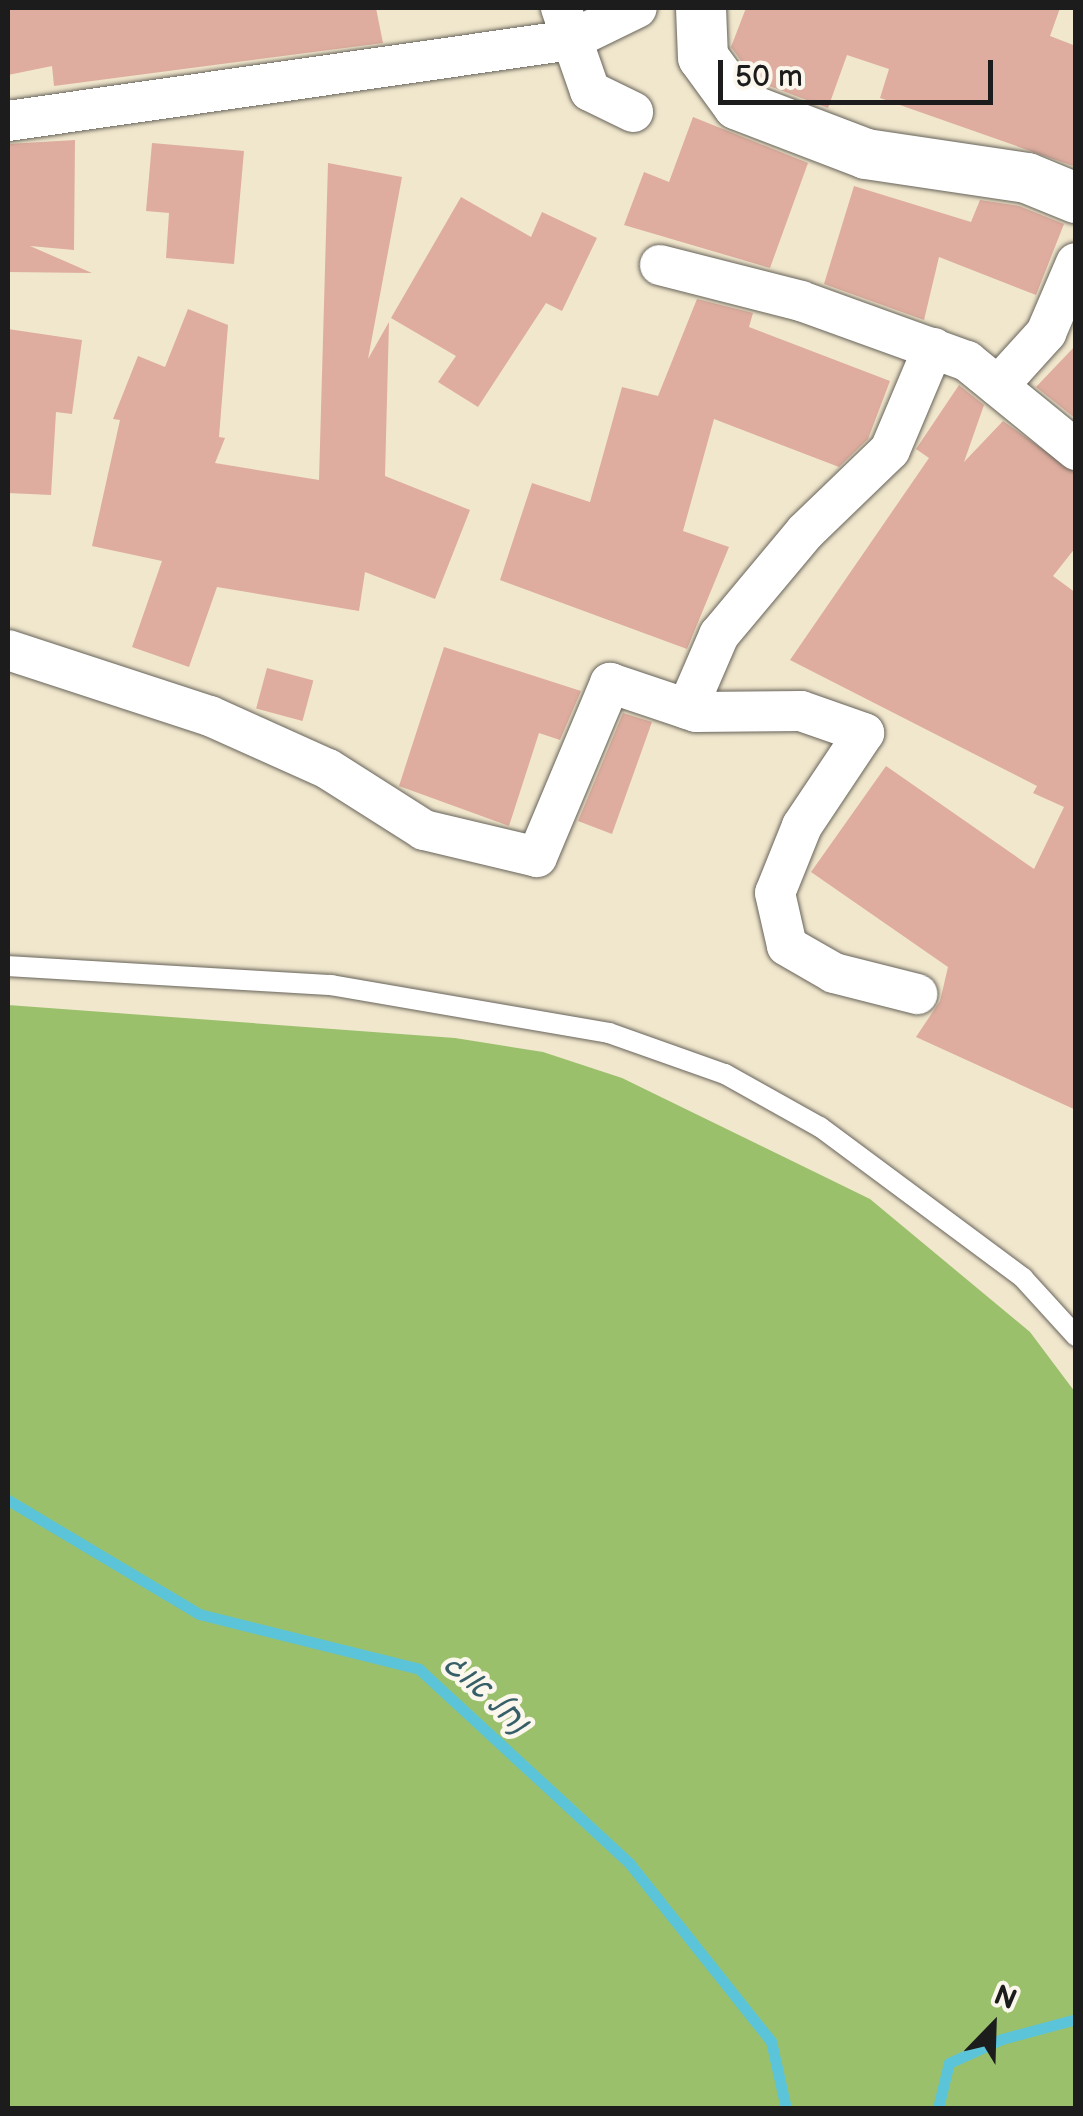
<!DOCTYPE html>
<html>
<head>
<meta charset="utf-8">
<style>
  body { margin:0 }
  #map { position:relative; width:1083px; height:2116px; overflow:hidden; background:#f1e7cd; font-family:"Balsamiq Sans","Playpen Sans Hebrew",sans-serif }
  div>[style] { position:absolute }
  .green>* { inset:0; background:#9ac06b }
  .stream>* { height:11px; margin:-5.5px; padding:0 5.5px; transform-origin:5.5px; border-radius:5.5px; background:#5cc4d9 }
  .building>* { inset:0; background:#dead9f; transform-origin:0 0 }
  .roads { filter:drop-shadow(0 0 2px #67635a) drop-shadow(0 0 2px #67635a) }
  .service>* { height:20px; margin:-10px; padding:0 10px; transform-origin:10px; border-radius:10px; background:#fff }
  .minor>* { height:40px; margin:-20px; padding:0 20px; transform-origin:20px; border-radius:20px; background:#fff }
  .tertiary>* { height:50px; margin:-25px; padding:0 25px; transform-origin:25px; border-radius:25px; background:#fff }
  span { translate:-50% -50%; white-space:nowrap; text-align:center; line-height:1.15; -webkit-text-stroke:9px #fbf7ec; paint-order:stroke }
  .water-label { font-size:32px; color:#365f68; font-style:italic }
  .frame { position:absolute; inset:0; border:10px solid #1c1c1c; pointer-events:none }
  .north { position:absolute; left:943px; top:1976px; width:100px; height:100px; -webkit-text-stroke:8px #fbf7ec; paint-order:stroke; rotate:23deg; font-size:28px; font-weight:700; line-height:40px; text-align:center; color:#1c1c1c }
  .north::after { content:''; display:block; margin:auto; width:35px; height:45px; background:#1c1c1c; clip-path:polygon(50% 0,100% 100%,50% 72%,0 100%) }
  .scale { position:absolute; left:718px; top:60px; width:275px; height:45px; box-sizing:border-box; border:5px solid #1c1c1c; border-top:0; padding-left:12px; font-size:30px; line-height:35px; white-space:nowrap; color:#1c1c1c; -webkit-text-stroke:8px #fbf7ec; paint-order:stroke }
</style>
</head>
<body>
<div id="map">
  <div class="green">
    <i style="clip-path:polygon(8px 1005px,455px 1038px,543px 1052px,622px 1078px,870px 1199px,1030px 1332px,1075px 1392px,1075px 2108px,8px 2108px)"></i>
  </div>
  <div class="stream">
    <i style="left:8px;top:1500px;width:222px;rotate:30.8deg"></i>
    <i style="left:199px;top:1614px;width:227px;rotate:14deg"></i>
    <i style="left:419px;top:1669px;width:287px;rotate:42.7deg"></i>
    <i style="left:630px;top:1864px;width:226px;rotate:51.5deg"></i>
    <i style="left:771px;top:2041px;width:69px;rotate:77.4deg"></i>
    <i style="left:938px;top:2108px;width:46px;rotate:-76.3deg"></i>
    <i style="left:949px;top:2063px;width:58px;rotate:-24.4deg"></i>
    <i style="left:1002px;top:2039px;width:77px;rotate:-15.1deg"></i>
  </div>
  <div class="building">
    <i style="clip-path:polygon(8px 8px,376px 8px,383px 43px,54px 86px,52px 66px,8px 75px)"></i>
    <i style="clip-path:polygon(746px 8px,1060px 8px,1050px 36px,1076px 46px,1076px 167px,880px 98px,889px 69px,847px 55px,828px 108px,756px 81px,731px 47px)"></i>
    <i style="clip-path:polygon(693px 117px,808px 163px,770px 268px,624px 225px,644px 172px,669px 182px)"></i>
    <i style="clip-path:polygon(75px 140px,74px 250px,30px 246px,92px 273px,8px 272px,8px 144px)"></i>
    <i style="clip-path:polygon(152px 143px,244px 151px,234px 264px,166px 258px,169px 213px,146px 211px)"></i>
    <i style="clip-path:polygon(328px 163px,402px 177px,368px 359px,389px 322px,385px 476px,470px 510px,435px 599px,365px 572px,359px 611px,217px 587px,189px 667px,132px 647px,162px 561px,92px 546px,120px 420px,113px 419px,138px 356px,165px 367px,188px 309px,228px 325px,219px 437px,225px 438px,215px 463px,319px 480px)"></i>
    <i style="clip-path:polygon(854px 186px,971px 222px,980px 200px,1019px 206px,1064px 224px,1036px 295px,939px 257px,924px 320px,824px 284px)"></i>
    <i style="clip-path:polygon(461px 197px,531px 237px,542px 212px,597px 238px,562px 311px,546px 303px,478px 407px,438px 382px,456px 356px,391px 318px)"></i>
    <i style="clip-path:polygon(697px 299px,753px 313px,749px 327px,890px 381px,868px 439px,839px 467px,714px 419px,683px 531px,729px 547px,687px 649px,500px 580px,532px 483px,590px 502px,622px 387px,658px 396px)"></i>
    <i style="clip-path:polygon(8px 329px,82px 340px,72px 414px,56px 412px,51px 495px,8px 493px)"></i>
    <i style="clip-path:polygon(1076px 345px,1076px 419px,1036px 387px)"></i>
    <i style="clip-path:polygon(959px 385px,984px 405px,964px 462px,1003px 421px,1076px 473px,1076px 547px,1053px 576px,1076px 593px,1076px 1110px,916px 1037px,940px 1001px,948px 967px,811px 872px,886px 766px,1034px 869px,1064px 807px,1033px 793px,1037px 786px,790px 660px,929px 458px,916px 449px)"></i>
    <i style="clip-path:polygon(444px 647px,581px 691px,560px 740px,539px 733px,509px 826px,399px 786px)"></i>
    <i style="left:267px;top:668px;width:48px;height:42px;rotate:15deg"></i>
    <i style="clip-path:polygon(623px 713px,652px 722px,612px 834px,578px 821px)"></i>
  </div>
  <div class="roads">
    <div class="service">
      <i style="left:8px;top:966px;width:324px;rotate:3.4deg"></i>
      <i style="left:331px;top:985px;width:282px;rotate:9.8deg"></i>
      <i style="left:609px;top:1033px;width:123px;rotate:19.5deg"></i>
      <i style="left:725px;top:1074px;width:109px;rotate:29.2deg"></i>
      <i style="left:820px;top:1127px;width:253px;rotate:36.6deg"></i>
      <i style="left:1023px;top:1278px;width:79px;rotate:47.6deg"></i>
    </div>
    <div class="minor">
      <i style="left:561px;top:8px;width:88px;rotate:70.7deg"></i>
      <i style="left:590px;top:91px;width:48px;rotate:26deg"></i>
      <i style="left:8px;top:121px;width:569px;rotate:-8.19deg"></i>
      <i style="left:571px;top:40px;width:73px;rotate:-25.9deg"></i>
      <i style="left:660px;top:265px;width:146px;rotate:14.3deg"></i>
      <i style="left:801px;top:301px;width:177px;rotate:19.9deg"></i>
      <i style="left:967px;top:361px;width:141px;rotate:39.2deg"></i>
      <i style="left:998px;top:386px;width:72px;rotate:-47.8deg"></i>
      <i style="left:1046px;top:333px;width:76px;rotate:-66.8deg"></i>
      <i style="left:8px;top:650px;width:213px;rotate:18.1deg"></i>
      <i style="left:210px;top:716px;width:129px;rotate:24.2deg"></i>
      <i style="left:328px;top:769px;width:114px;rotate:32.4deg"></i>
      <i style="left:424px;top:830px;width:116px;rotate:13.4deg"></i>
      <i style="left:537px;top:857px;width:189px;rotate:-67.2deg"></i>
      <i style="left:610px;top:683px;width:91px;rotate:18.6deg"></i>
      <i style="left:696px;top:712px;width:105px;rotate:-0.5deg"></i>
      <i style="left:801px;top:711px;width:67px;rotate:19.2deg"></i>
      <i style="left:864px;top:733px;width:112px;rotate:123.7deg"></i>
      <i style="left:802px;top:826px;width:72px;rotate:111.9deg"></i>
      <i style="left:775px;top:893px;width:54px;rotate:77.2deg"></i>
      <i style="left:787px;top:946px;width:54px;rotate:29.9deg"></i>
      <i style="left:834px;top:973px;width:86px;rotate:14.2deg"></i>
      <i style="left:687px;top:709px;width:81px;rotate:-66.6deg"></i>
      <i style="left:719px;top:635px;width:134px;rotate:-50.1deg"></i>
      <i style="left:805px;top:532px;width:118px;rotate:-44deg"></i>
      <i style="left:890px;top:450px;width:111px;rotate:-67.1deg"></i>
    </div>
    <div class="tertiary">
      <i style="left:701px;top:8px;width:49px;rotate:87.7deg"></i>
      <i style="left:703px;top:57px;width:59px;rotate:53.9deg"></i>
      <i style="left:738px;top:105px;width:137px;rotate:20.9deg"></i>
      <i style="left:866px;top:154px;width:163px;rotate:8.5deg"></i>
      <i style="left:1027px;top:178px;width:53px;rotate:22.2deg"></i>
    </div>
  </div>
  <div class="water-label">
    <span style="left:486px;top:1694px;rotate:43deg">נחל אוג</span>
  </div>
  <div class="frame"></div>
  <div class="north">N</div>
  <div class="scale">50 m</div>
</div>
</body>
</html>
